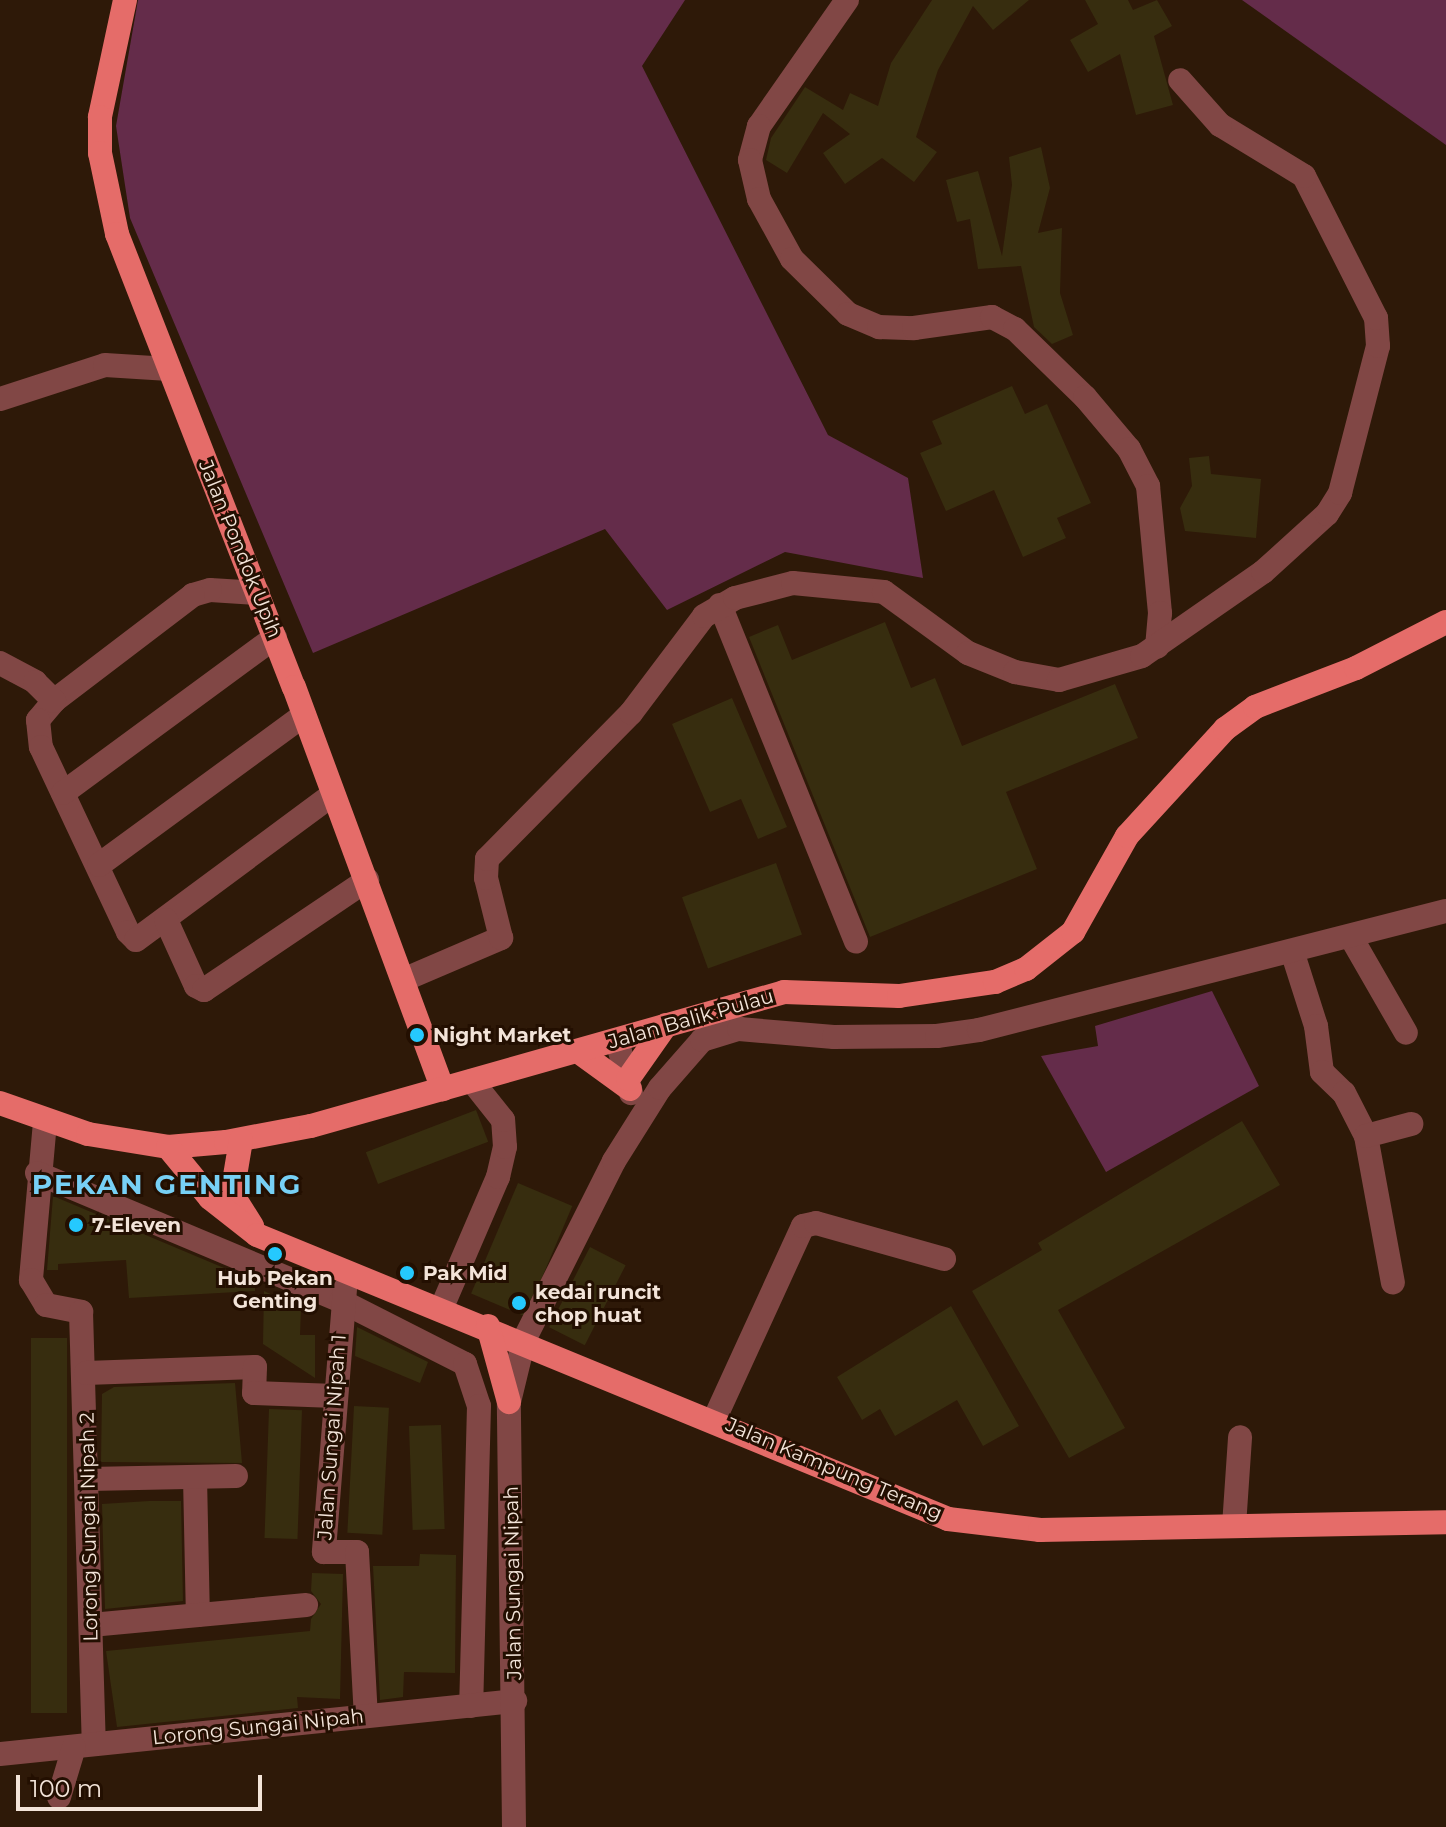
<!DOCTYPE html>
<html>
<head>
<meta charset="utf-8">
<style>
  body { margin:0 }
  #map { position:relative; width:1446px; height:1827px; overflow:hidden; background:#2e1908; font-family:Montserrat,sans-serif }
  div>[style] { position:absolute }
  .green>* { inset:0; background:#642c4a }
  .building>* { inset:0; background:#372d0f; transform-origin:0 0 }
  .minor>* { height:24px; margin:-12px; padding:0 12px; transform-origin:12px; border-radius:12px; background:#814745 }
  .major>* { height:24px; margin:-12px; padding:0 12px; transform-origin:12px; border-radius:12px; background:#e56c69 }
  .dots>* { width:22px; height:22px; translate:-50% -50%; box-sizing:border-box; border:4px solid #230f01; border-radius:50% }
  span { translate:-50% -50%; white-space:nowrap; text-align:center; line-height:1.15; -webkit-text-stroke:6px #230f01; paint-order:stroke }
  .street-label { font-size:20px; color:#f3e4d9 }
  .poi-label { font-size:20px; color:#f3e4d9; font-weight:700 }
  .left { translate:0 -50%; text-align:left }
  .district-label { font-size:28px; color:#77d0f5; font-weight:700; letter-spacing:2px }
  .scale { position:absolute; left:16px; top:1775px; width:246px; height:36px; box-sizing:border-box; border:4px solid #f3e4d9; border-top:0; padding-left:10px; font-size:24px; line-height:28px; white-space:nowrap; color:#f3e4d9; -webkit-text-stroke:6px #230f01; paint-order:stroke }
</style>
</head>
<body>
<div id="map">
  <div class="green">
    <i style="clip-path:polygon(138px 0,685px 0,642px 66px,828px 435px,908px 478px,923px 578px,785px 552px,667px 610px,605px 529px,313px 653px,130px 218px,116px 126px)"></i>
    <i style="clip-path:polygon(1242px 0,1446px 0,1446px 145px)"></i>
    <i style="clip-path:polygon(1212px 991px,1259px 1086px,1106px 1172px,1041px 1056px,1098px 1046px,1095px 1026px)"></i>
  </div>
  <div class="building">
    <i style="clip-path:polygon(932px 0,1029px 0,993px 30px,973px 6px,938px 70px,916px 137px,937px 152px,914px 182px,882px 158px,845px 184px,823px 153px,850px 134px,823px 113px,787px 173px,766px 160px,771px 138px,805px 87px,843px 110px,850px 93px,878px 106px,891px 63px)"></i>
    <i style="clip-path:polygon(1085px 0,1128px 0,1133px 10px,1157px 0,1172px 26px,1154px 36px,1173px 105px,1136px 115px,1120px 54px,1088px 72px,1070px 40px,1098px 24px)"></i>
    <i style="clip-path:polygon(1041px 147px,1050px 188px,1038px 233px,1062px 228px,1060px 293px,1073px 335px,1052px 344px,1034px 327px,1021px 266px,978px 269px,970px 219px,957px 222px,946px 180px,978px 171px,1002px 256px,1012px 185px,1009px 157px)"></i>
    <i style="clip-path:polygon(1012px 386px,1025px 414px,1047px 404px,1091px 503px,1057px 518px,1066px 538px,1023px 557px,994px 490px,946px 511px,920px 453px,942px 444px,932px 421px)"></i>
    <i style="clip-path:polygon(1209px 456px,1211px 474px,1261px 479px,1256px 538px,1185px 531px,1180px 508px,1192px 486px,1189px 458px)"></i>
    <i style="clip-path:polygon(885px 622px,911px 688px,935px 678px,962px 746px,1115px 684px,1138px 738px,1006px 792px,1037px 869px,870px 937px,749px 637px,778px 625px,792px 660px)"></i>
    <i style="clip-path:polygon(732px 698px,787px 827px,758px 839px,741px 799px,710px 812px,672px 724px)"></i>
    <i style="left:776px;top:863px;width:76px;height:100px;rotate:70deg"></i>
    <i style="left:476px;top:1110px;width:34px;height:118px;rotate:69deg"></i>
    <i style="clip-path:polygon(1242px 1121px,1280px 1185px,1058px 1310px,1125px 1428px,1069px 1458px,972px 1291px,1042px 1250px,1038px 1243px)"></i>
    <i style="left:518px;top:1183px;width:59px;height:120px;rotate:23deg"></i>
    <i style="clip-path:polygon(53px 1196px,255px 1281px,255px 1291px,129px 1298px,126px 1260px,58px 1264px,58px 1270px,47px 1270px)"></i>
    <i style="left:590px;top:1247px;width:40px;height:90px;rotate:27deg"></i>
    <i style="clip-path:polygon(264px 1291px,301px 1308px,300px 1335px,315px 1335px,315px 1378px,263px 1344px)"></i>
    <i style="clip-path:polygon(951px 1306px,1019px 1426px,983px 1446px,957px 1400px,895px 1436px,880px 1409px,862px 1420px,837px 1377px)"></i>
    <i style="clip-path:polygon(357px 1327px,428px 1362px,420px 1383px,355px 1356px)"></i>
    <i style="left:31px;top:1338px;width:36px;height:375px"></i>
    <i style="clip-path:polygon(235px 1383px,242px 1463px,101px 1462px,102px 1394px,114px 1387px)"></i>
    <i style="left:354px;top:1406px;width:35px;height:127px;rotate:3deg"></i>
    <i style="left:269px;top:1409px;width:33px;height:129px;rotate:2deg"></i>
    <i style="left:441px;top:1425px;width:104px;height:32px;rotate:88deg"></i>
    <i style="clip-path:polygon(149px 1501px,181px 1501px,183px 1601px,105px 1609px,102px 1504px)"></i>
    <i style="clip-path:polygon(420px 1554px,456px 1555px,455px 1673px,404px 1672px,403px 1697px,380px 1700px,373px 1566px,419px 1566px)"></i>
    <i style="clip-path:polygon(312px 1573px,343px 1574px,340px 1699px,297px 1697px,298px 1708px,117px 1727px,106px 1651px,310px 1631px,311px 1619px,321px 1604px,311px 1591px)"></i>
  </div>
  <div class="minor">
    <i style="left:847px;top:0;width:154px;rotate:124.9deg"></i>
    <i style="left:759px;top:126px;width:35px;rotate:105deg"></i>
    <i style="left:750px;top:160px;width:40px;rotate:77deg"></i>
    <i style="left:759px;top:199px;width:68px;rotate:61.2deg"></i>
    <i style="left:792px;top:259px;width:78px;rotate:44.5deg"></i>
    <i style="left:848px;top:314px;width:34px;rotate:23deg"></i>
    <i style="left:879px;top:327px;width:35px;rotate:2deg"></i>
    <i style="left:914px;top:328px;width:79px;rotate:-8deg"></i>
    <i style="left:992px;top:317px;width:26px;rotate:28deg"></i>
    <i style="left:1015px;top:329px;width:98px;rotate:44.2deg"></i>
    <i style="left:1085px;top:397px;width:68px;rotate:49.8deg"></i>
    <i style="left:1129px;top:449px;width:42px;rotate:62.8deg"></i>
    <i style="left:1148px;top:486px;width:128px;rotate:84.6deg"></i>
    <i style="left:1160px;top:613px;width:34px;rotate:95deg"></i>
    <i style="left:0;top:399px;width:110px;rotate:-17.9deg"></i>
    <i style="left:105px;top:365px;width:64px;rotate:3.6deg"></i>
    <i style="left:258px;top:593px;width:48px;rotate:-176.4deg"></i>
    <i style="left:210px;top:590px;width:18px;rotate:164deg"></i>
    <i style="left:193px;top:595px;width:175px;rotate:142.7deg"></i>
    <i style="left:54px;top:701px;width:25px;rotate:130deg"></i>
    <i style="left:38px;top:720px;width:27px;rotate:84deg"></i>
    <i style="left:41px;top:747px;width:204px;rotate:64.8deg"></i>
    <i style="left:128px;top:932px;width:11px;rotate:45deg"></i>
    <i style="left:136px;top:940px;width:245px;rotate:-36.5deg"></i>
    <i style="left:720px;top:605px;width:363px;rotate:68deg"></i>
    <i style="left:0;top:663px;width:40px;rotate:28deg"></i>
    <i style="left:35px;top:682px;width:27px;rotate:45deg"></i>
    <i style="left:63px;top:793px;width:263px;rotate:-36.3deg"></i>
    <i style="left:99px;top:865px;width:254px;rotate:-36.2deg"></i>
    <i style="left:166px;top:920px;width:72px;rotate:65.6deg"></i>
    <i style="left:196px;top:986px;width:9px;rotate:27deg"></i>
    <i style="left:204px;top:990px;width:197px;rotate:-34deg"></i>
    <i style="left:1352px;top:939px;width:108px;rotate:60.1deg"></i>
    <i style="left:1293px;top:954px;width:76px;rotate:72.3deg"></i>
    <i style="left:1316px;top:1026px;width:46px;rotate:82.6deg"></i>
    <i style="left:1322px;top:1072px;width:30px;rotate:44deg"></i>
    <i style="left:1344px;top:1093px;width:48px;rotate:62.9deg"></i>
    <i style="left:1366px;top:1136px;width:149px;rotate:79.6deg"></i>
    <i style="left:403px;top:980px;width:107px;rotate:-23.2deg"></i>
    <i style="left:501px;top:938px;width:62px;rotate:-104deg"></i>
    <i style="left:486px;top:878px;width:19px;rotate:-87deg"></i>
    <i style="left:487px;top:859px;width:205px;rotate:-45.4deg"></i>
    <i style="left:631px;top:713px;width:121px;rotate:-53deg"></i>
    <i style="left:704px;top:616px;width:36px;rotate:-30deg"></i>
    <i style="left:735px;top:598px;width:60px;rotate:-14.5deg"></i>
    <i style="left:793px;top:583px;width:91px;rotate:5.6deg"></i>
    <i style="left:884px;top:592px;width:104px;rotate:36deg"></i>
    <i style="left:968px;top:653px;width:51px;rotate:22deg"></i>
    <i style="left:1015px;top:672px;width:45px;rotate:10.3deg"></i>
    <i style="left:1059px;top:680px;width:86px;rotate:-16.1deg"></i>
    <i style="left:1142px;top:656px;width:147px;rotate:-34.8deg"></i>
    <i style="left:1263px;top:572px;width:86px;rotate:-42.2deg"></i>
    <i style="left:1327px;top:514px;width:25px;rotate:-58deg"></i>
    <i style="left:1340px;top:493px;width:152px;rotate:-75.5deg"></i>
    <i style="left:1378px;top:346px;width:28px;rotate:-94deg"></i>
    <i style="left:1376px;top:318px;width:159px;rotate:-116.9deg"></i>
    <i style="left:1304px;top:176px;width:98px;rotate:-148.7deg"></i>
    <i style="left:1220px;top:125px;width:60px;rotate:-131.6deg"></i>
    <i style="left:617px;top:1040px;width:55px;rotate:75.2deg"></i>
    <i style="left:45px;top:1122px;width:159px;rotate:95.1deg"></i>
    <i style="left:31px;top:1280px;width:29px;rotate:59deg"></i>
    <i style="left:46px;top:1305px;width:36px;rotate:11deg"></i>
    <i style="left:81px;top:1312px;width:430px;rotate:88.3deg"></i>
    <i style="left:1366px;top:1136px;width:47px;rotate:-14.9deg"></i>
    <i style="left:37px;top:1173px;width:330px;rotate:22.8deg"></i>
    <i style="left:341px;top:1301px;width:139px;rotate:26.9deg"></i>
    <i style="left:465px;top:1364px;width:44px;rotate:71.6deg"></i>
    <i style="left:479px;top:1406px;width:300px;rotate:91.5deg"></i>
    <i style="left:345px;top:1289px;width:264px;rotate:94.6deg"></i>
    <i style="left:324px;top:1552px;width:33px"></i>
    <i style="left:357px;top:1552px;width:164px;rotate:86.9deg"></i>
    <i style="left:442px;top:1307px;width:142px;rotate:-66.7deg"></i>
    <i style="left:498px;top:1177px;width:31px;rotate:-77deg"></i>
    <i style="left:505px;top:1147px;width:27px;rotate:-94deg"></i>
    <i style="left:503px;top:1120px;width:50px;rotate:-128.5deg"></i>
    <i style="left:86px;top:1373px;width:169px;rotate:-2deg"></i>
    <i style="left:255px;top:1367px;width:26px;rotate:92deg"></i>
    <i style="left:254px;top:1393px;width:81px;rotate:2.1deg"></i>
    <i style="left:715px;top:1418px;width:211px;rotate:-65.4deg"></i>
    <i style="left:803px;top:1226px;width:13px;rotate:-13deg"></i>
    <i style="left:816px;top:1223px;width:133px;rotate:15.7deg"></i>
    <i style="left:195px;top:1477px;width:138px;rotate:88.8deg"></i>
    <i style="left:89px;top:1479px;width:147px;rotate:-1.2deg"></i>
    <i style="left:1234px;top:1526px;width:89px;rotate:-86.1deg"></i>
    <i style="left:91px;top:1625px;width:216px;rotate:-5.3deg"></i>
    <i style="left:0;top:1754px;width:518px;rotate:-5.88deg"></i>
    <i style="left:59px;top:1797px;width:52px;rotate:-73.3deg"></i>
    <i style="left:514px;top:1827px;width:425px;rotate:-90.7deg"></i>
    <i style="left:509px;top:1402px;width:64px;rotate:-76.4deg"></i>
    <i style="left:524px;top:1340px;width:200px;rotate:-63.3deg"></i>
    <i style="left:614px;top:1161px;width:86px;rotate:-57.8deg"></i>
    <i style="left:660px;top:1088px;width:64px;rotate:-48.8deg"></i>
    <i style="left:702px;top:1040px;width:39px;rotate:-17deg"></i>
    <i style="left:739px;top:1029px;width:95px;rotate:4.8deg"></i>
    <i style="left:834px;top:1037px;width:103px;rotate:-0.6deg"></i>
    <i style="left:937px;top:1036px;width:42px;rotate:-8.1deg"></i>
    <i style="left:979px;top:1030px;width:482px;rotate:-14.3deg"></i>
  </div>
  <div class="major">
    <i style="left:125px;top:0;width:120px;rotate:102.1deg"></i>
    <i style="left:100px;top:117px;width:36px;rotate:90deg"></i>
    <i style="left:100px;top:153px;width:83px;rotate:78.1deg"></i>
    <i style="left:117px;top:234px;width:486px;rotate:68.7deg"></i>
    <i style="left:294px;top:687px;width:429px;rotate:69.7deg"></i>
    <i style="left:579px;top:1052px;width:63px;rotate:36deg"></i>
    <i style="left:628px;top:1079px;width:66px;rotate:-54.9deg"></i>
    <i style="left:0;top:1103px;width:93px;rotate:19.4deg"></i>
    <i style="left:88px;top:1134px;width:81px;rotate:9.2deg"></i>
    <i style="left:168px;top:1147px;width:58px;rotate:-4.9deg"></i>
    <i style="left:226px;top:1142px;width:86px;rotate:-10.7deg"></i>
    <i style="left:311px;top:1126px;width:492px;rotate:-15.8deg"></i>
    <i style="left:784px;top:992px;width:115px;rotate:2deg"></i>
    <i style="left:899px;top:996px;width:97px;rotate:-8.3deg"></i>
    <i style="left:995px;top:982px;width:34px;rotate:-23deg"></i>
    <i style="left:1026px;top:969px;width:60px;rotate:-38.2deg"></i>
    <i style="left:1073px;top:932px;width:110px;rotate:-60.6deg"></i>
    <i style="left:1127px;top:836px;width:145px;rotate:-47.5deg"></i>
    <i style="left:1225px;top:729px;width:37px;rotate:-36deg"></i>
    <i style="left:1255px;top:707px;width:108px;rotate:-21.1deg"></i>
    <i style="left:1356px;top:668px;width:101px;rotate:-27.1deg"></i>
    <i style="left:241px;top:1140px;width:55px;rotate:99.5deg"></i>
    <i style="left:232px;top:1194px;width:38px;rotate:58deg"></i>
    <i style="left:168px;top:1147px;width:66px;rotate:50.5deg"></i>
    <i style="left:210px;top:1198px;width:60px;rotate:38.2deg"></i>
    <i style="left:257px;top:1235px;width:747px;rotate:22.34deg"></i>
    <i style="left:948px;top:1519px;width:93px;rotate:6.8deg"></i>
    <i style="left:1040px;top:1530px;width:406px;rotate:-1.1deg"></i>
    <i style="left:488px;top:1326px;width:79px;rotate:74.6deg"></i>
  </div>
  <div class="dots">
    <i style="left:417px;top:1035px;background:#25c9fe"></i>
    <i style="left:76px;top:1225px;background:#25c9fe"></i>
    <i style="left:275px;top:1254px;background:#25c9fe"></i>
    <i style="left:407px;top:1273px;background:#25c9fe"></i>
    <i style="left:519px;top:1303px;background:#25c9fe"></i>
  </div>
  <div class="street-label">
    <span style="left:240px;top:549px;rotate:68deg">Jalan Pondok Upih</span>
    <span style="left:691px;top:1019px;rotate:-16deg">Jalan Balik Pulau</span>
    <span style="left:332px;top:1437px;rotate:-86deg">Jalan Sungai Nipah 1</span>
    <span style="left:834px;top:1469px;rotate:23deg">Jalan Kampung Terang</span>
    <span style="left:89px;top:1527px;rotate:-91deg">Lorong Sungai Nipah 2</span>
    <span style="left:513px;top:1583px;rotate:-91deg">Jalan Sungai Nipah</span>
    <span style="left:258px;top:1727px;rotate:-6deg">Lorong Sungai Nipah</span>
  </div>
  <div class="poi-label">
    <span class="left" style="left:433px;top:1035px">Night Market</span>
    <span class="left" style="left:92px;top:1225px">7-Eleven</span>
    <span class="left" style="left:423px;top:1273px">Pak Mid</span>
    <span style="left:275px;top:1290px">Hub Pekan<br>Genting</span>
    <span class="left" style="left:535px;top:1304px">kedai runcit<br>chop huat</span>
  </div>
  <div class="district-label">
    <span style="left:167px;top:1184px">PEKAN GENTING</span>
  </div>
  <div class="scale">100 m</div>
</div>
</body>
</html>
